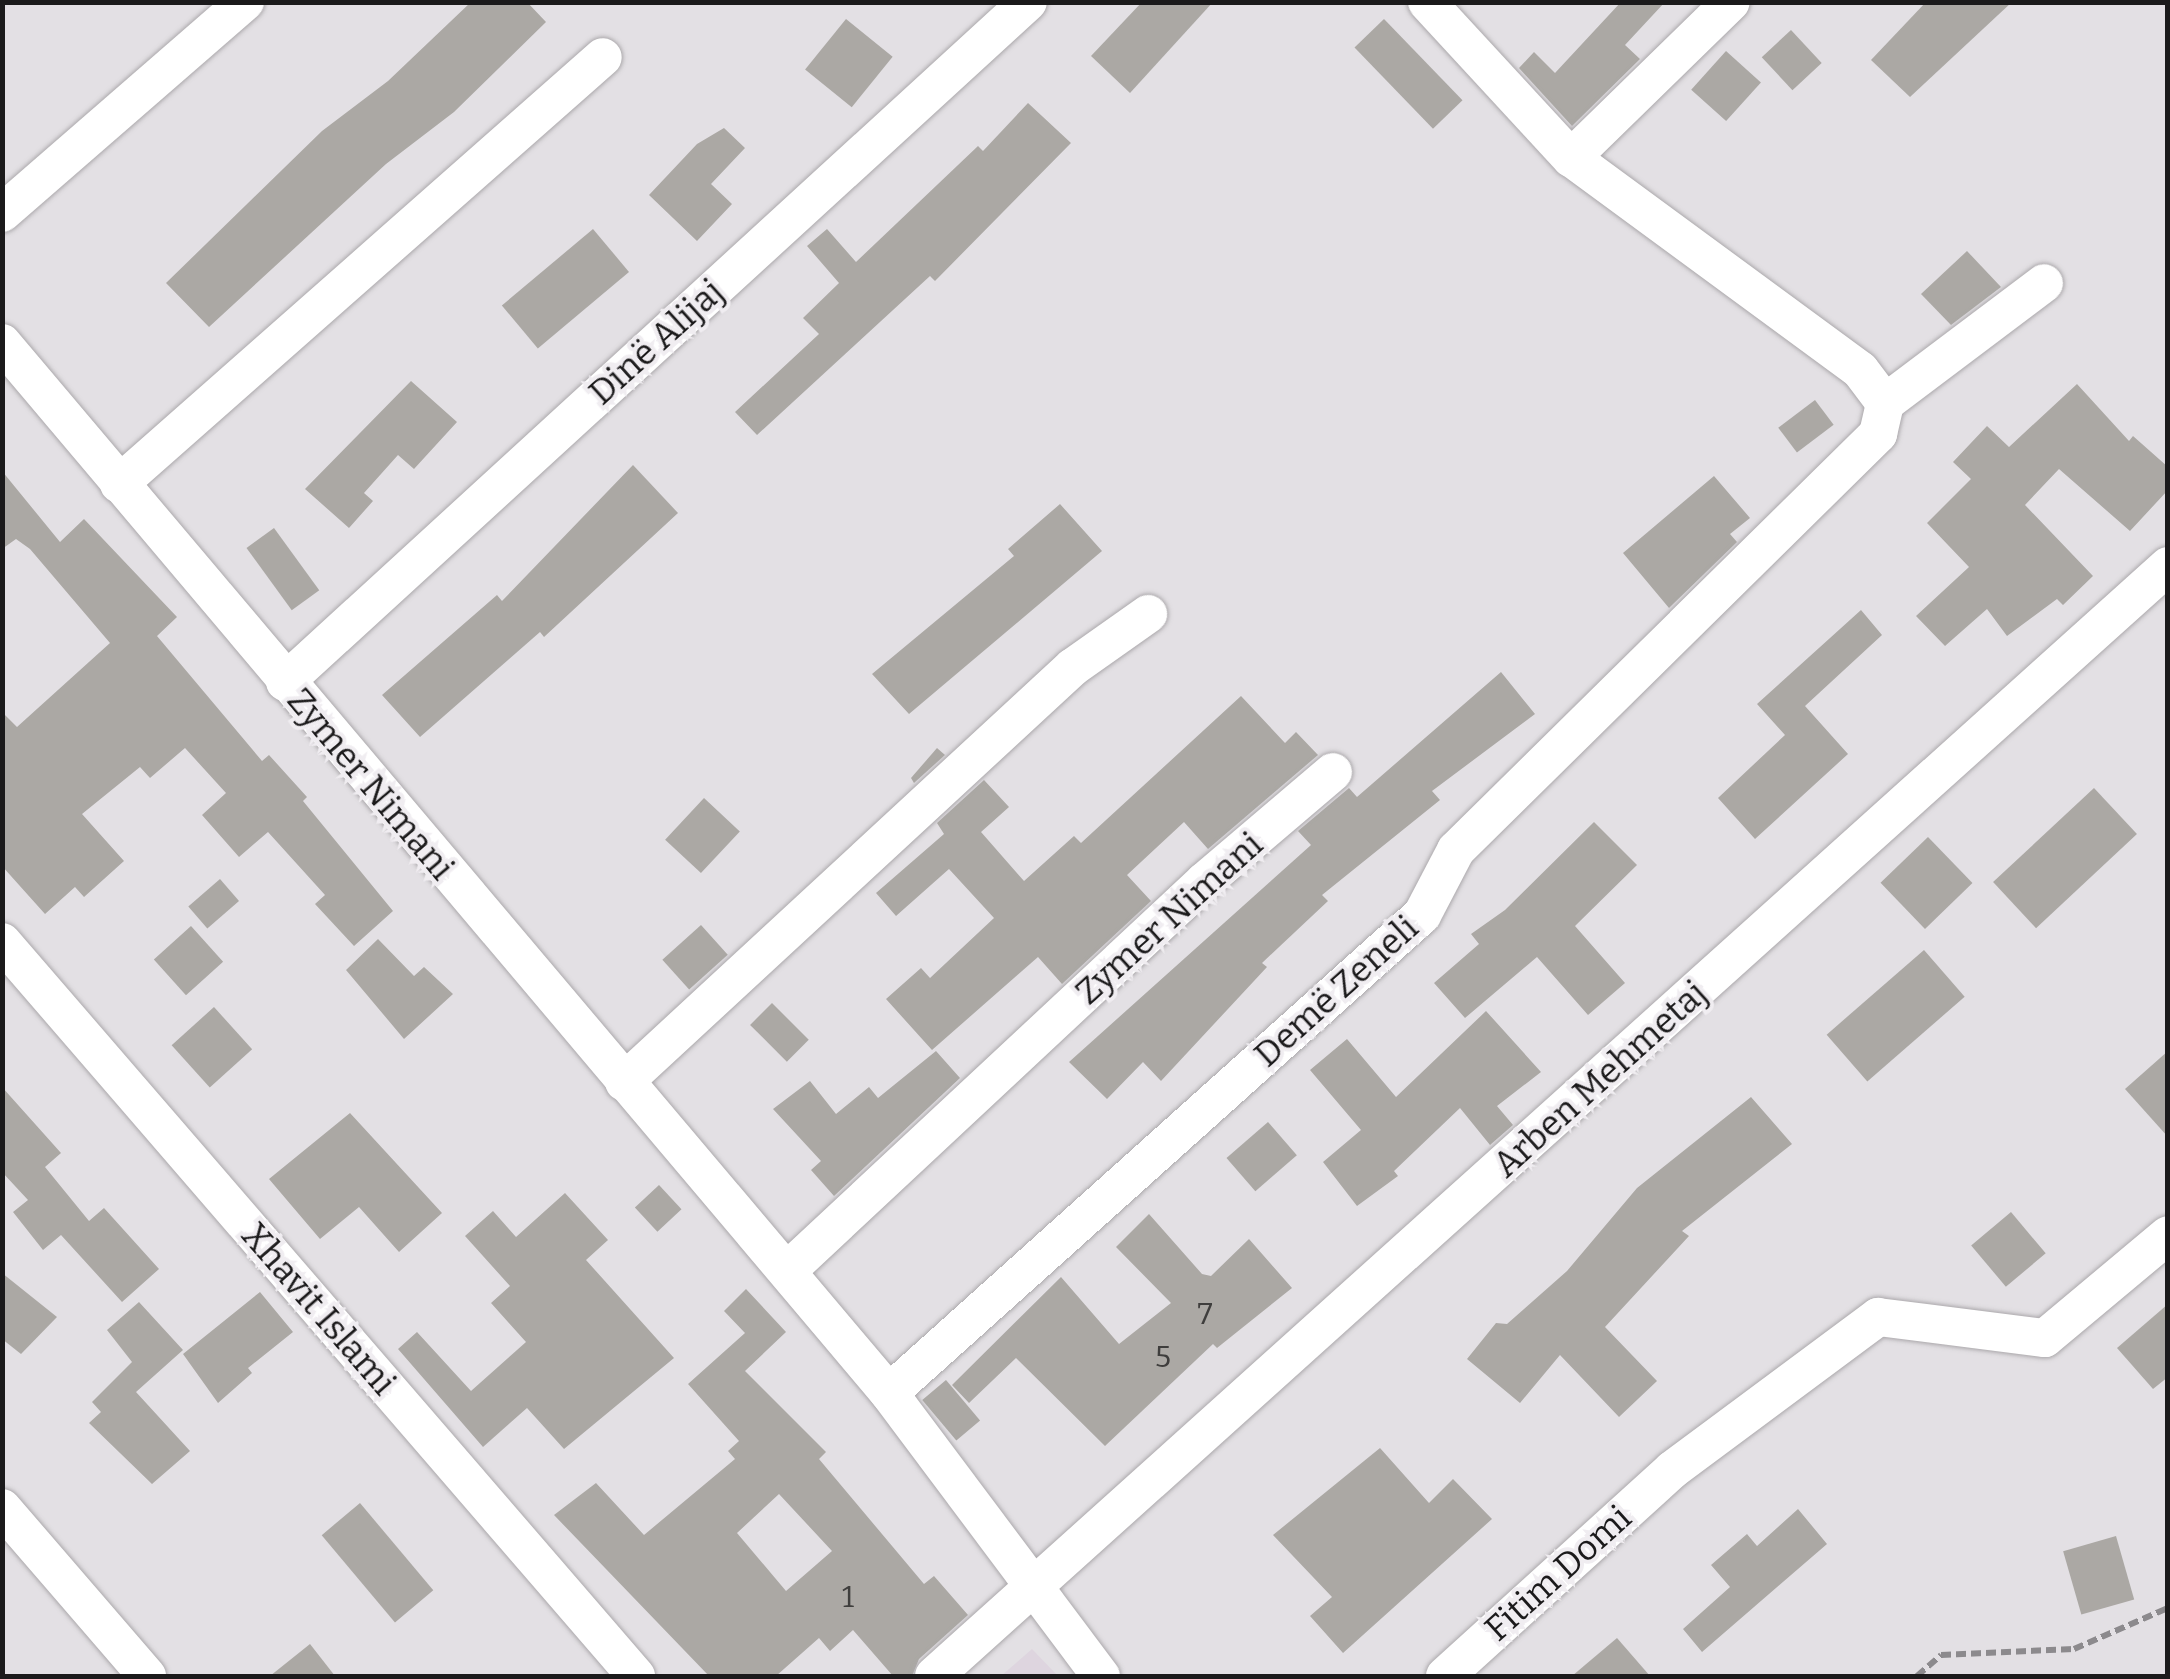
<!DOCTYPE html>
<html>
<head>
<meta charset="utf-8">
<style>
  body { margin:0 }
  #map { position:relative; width:2170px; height:1679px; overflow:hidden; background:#e3e0e4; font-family:Bitter,serif }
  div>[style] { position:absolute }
  .built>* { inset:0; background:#ded5df }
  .building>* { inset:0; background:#aba8a4; transform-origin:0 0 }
  .path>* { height:6px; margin-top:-3px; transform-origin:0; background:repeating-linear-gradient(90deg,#8c8a8d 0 10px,transparent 0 15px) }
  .roads { filter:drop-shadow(0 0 2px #aba8ab) drop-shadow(0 0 2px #aba8ab) }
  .minor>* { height:38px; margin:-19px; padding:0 19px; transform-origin:19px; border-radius:19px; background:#fff }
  span { translate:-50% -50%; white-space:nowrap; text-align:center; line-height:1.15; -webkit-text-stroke:8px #f0edf1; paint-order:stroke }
  .number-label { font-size:30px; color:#3f3e3d }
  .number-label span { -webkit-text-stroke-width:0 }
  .street-label { font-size:35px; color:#1b1a1b }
  .frame { position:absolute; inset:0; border:5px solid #1b1a1b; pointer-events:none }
</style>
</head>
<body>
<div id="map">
  <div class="built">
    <i style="clip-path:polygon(1032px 1649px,1058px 1676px,1001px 1676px)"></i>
  </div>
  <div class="building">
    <i style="clip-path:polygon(471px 2px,527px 2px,546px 22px,454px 112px,386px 164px,209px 327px,166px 283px,322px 131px,388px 81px)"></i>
    <i style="clip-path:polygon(1142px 2px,1213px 2px,1130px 93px,1091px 56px)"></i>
    <i style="clip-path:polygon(1621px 2px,1665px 2px,1625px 45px,1640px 59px,1572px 126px,1519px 68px,1534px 52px,1555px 73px)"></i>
    <i style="clip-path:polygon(1926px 2px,2012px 2px,1910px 97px,1871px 60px)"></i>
    <i style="left:846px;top:19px;width:60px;height:65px;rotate:39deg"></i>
    <i style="left:1384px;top:19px;width:113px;height:41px;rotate:46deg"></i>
    <i style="left:1791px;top:30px;width:45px;height:40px;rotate:47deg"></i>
    <i style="left:1726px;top:51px;width:47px;height:52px;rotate:42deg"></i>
    <i style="clip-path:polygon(1028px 103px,1071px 143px,935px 281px,930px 276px,757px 435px,735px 412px,819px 334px,803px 318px,839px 283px,807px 246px,827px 229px,856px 262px,978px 146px,983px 151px)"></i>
    <i style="clip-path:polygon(724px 128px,745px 148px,711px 184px,732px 204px,697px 241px,649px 195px,697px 144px)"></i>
    <i style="left:593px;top:229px;width:56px;height:119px;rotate:50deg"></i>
    <i style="clip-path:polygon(1967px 251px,2001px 287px,1951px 325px,1921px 294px)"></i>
    <i style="clip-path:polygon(411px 381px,457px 422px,414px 469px,398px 455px,364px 493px,373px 501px,349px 528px,305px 489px)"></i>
    <i style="clip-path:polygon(2077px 384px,2129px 441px,2133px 436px,2168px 467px,2168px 490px,2130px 531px,2059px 469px,2025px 505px,2093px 576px,2063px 605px,2057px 599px,2007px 636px,1987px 609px,1945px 646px,1916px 616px,1969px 567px,1927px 523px,1971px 479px,1953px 462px,1987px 426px,2009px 447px)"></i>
    <i style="left:1815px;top:400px;width:31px;height:46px;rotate:53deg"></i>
    <i style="clip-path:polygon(633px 465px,678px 513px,544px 637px,540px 632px,420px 737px,382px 695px,497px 595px,502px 601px)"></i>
    <i style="clip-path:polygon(2px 471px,60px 542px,84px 519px,177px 617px,157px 636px,262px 761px,269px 755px,307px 797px,303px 801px,393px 911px,354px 946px,315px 904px,325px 895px,268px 832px,239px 857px,202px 815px,226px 793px,185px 748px,150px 778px,140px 767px,82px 814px,124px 861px,84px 897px,75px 887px,45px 914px,2px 866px,2px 712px,17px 727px,110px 643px,30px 549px,16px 539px,2px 549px)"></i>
    <i style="clip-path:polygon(1714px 476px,1750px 518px,1730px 534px,1737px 542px,1669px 608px,1623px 553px)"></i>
    <i style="clip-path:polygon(1060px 504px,1102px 551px,909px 714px,872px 674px,1014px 556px,1008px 549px)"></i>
    <i style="left:274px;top:528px;width:77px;height:34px;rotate:54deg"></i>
    <i style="clip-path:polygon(1861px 610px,1882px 635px,1805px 706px,1848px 754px,1755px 839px,1718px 798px,1785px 735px,1757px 704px)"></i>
    <i style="clip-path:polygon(1501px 672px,1535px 714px,1432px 791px,1440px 800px,1322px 895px,1328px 901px,1262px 963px,1267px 967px,1161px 1081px,1143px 1062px,1107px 1099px,1069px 1062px,1311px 845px,1298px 831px,1349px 788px,1357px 797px)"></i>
    <i style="clip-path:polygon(1241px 696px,1285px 743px,1296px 732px,1318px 755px,1208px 849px,1184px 822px,1127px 875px,1151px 901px,1062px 984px,1038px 957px,932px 1050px,886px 999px,921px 968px,930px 978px,994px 918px,949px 869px,896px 916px,876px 893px,944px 834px,937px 823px,984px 780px,1009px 807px,981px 832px,1024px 881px,1074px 836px,1081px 843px)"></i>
    <i style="clip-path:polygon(937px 748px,945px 755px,914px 783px,911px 778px)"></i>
    <i style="left:2094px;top:788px;width:63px;height:138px;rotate:47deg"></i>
    <i style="left:704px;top:798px;width:49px;height:57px;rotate:43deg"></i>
    <i style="clip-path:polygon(1594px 822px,1637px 865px,1575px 926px,1625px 983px,1588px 1015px,1537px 957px,1465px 1018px,1434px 983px,1479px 944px,1471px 934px,1505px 910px)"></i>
    <i style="left:1928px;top:837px;width:64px;height:66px;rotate:46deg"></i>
    <i style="left:220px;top:879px;width:29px;height:42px;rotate:49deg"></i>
    <i style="left:701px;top:925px;width:40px;height:52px;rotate:48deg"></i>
    <i style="left:191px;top:926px;width:48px;height:50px;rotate:48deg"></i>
    <i style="clip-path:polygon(378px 939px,414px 976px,424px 967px,453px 994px,404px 1039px,346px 970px)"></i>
    <i style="left:1924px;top:950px;width:62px;height:129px;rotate:49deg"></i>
    <i style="left:772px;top:1003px;width:52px;height:31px;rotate:45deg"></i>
    <i style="left:214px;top:1007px;width:57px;height:57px;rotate:48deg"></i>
    <i style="clip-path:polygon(1486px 1011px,1541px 1072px,1497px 1106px,1513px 1125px,1490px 1145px,1460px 1108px,1394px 1171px,1398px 1176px,1357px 1206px,1323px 1162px,1361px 1130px,1310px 1070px,1347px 1039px,1396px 1097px)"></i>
    <i style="clip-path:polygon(936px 1051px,960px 1078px,834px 1196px,811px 1170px,821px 1161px,773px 1109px,810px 1081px,836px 1114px,869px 1087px,878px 1098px)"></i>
    <i style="clip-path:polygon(2168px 1051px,2168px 1137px,2125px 1089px)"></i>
    <i style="clip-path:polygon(2px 1087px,61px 1153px,45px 1167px,89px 1221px,104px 1208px,159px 1269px,122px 1302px,61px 1235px,43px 1250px,13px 1212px,28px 1200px,2px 1172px)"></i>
    <i style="clip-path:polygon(1751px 1097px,1792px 1144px,1682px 1231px,1689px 1236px,1605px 1327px,1657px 1381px,1619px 1417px,1560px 1355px,1520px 1403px,1467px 1359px,1496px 1323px,1507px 1324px,1567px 1271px,1637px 1188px)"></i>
    <i style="clip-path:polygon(350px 1113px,442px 1213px,399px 1252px,359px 1207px,320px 1239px,269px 1179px)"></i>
    <i style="left:1268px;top:1122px;width:44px;height:55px;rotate:49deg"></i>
    <i style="left:659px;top:1185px;width:33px;height:33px;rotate:47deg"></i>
    <i style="clip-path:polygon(565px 1193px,608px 1240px,586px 1260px,674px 1358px,564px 1449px,527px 1408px,483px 1447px,398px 1349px,417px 1332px,471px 1391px,526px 1342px,491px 1303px,510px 1286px,465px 1236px,493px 1211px,516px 1237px)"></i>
    <i style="left:2011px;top:1212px;width:54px;height:52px;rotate:50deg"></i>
    <i style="clip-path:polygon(1149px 1214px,1202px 1274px,1211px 1276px,1249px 1239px,1292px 1288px,1217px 1348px,1213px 1344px,1105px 1446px,1016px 1358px,969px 1403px,952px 1385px,1061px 1277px,1119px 1344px,1171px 1303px,1116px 1247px)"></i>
    <i style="clip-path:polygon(2px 1273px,57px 1317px,21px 1354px,2px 1339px)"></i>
    <i style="clip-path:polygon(evenodd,746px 1289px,786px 1332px,745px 1371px,826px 1452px,819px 1459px,924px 1584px,934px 1576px,968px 1615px,919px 1659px,912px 1676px,893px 1676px,853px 1630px,830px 1651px,819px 1638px,776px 1676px,709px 1676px,554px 1515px,596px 1483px,644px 1535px,735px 1459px,728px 1451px,739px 1441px,688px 1384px,745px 1333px,724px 1311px,746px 1289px,779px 1494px,832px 1551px,786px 1591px,737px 1533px,779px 1494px)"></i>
    <i style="clip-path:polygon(260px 1292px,293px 1332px,248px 1368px,252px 1373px,218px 1403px,183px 1354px)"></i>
    <i style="clip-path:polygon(139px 1302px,183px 1350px,136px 1392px,190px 1451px,152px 1484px,89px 1423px,101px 1412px,92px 1402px,132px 1362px,107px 1330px)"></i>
    <i style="clip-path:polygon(2168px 1304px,2168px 1377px,2153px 1389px,2117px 1348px)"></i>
    <i style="left:946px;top:1380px;width:53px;height:31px;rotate:50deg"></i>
    <i style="clip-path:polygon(1380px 1448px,1429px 1503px,1453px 1479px,1492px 1519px,1343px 1653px,1310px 1616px,1332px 1597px,1273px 1535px)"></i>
    <i style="left:360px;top:1503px;width:114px;height:50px;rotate:50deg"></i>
    <i style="clip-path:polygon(1798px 1509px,1827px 1544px,1702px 1652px,1683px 1629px,1730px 1587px,1711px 1565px,1747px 1534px,1757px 1546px)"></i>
    <i style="left:2116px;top:1536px;width:66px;height:55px;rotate:74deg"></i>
    <i style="clip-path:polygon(1617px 1638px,1650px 1676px,1572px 1676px)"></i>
    <i style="clip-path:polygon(310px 1644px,335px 1676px,270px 1676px)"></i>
  </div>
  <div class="path">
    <i style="left:1917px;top:1676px;width:32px;rotate:-41deg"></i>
    <i style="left:1941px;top:1655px;width:133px;rotate:-2.6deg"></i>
    <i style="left:2074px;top:1649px;width:103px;rotate:-23.6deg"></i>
  </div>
  <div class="roads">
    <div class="minor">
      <i style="left:1427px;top:2px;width:212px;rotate:47.3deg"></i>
      <i style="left:2px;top:213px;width:322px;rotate:-41deg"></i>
      <i style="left:2px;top:343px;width:1375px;rotate:49.81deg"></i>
      <i style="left:889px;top:1393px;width:354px;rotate:53.2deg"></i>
      <i style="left:1885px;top:403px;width:199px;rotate:-37deg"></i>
      <i style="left:119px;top:484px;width:645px;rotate:-41.42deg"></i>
      <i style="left:285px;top:682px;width:1007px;rotate:-42.47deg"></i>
      <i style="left:2px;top:942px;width:970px;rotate:49.18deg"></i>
      <i style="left:624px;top:1082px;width:611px;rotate:-42.75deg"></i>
      <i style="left:1073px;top:667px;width:92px;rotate:-35.2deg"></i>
      <i style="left:787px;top:1271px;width:572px;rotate:-43.02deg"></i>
      <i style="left:1205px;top:881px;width:168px;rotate:-40.4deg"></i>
      <i style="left:889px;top:1393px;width:716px;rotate:-41.89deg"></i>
      <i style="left:1422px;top:915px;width:73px;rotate:-62.4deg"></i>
      <i style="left:1456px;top:850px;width:593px;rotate:-44.59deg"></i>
      <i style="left:1878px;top:434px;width:32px;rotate:-77deg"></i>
      <i style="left:1885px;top:403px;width:41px;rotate:-127.1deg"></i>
      <i style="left:1860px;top:370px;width:358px;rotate:-143.7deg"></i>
      <i style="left:1571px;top:158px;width:223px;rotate:-44.3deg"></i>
      <i style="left:2px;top:1508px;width:222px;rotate:49.2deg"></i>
      <i style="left:934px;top:1676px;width:1660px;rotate:-41.97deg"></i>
      <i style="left:1445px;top:1676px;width:307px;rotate:-42.2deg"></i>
      <i style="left:1672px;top:1470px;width:257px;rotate:-36.6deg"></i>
      <i style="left:1878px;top:1317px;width:168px;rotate:7.2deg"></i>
      <i style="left:2045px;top:1338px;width:160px;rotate:-39.9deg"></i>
    </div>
  </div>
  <div class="number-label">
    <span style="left:1205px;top:1314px">7</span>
    <span style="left:1163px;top:1357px">5</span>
    <span style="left:848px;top:1597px">1</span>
  </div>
  <div class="street-label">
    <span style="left:656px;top:342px;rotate:-42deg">Dinë Alijaj</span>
    <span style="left:371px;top:784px;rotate:50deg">Zymer Nimani</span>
    <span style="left:1169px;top:918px;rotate:-42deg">Zymer Nimani</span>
    <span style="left:1336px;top:991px;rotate:-42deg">Demë Zeneli</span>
    <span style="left:1600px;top:1079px;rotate:-42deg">Arben Mehmetaj</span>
    <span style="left:319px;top:1309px;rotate:49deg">Xhavit Islami</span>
    <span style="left:1558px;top:1573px;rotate:-42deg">Fitim Domi</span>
  </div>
  <div class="frame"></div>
</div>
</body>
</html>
